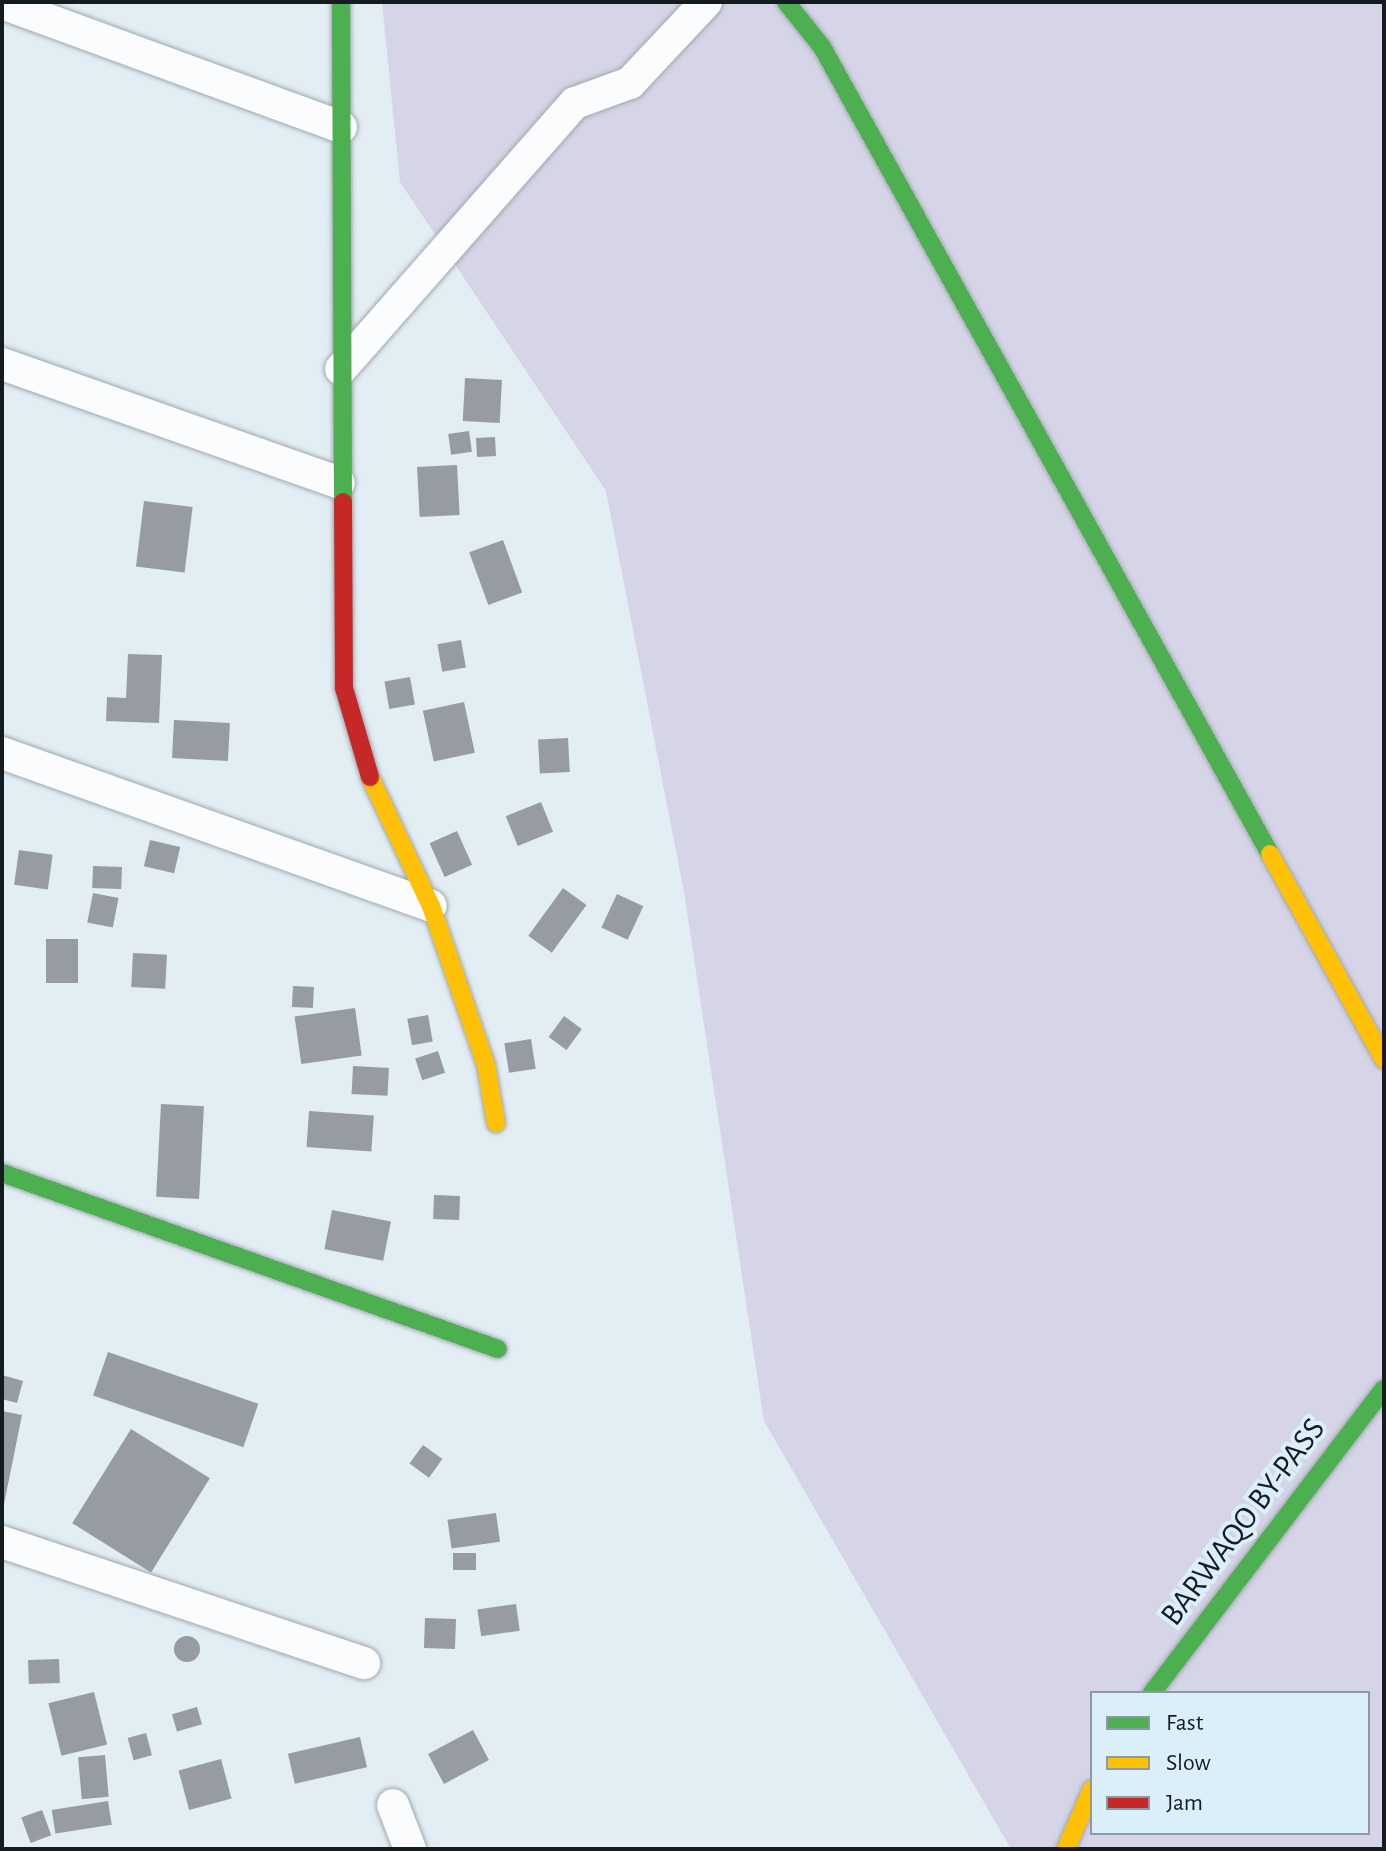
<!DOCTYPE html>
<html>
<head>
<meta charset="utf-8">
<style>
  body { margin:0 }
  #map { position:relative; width:1386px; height:1851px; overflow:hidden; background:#e2edf4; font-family:"Alegreya Sans",sans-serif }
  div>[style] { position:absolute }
  .green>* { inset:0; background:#d6d4e7 }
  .building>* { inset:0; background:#969ca2; transform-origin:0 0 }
  .round { border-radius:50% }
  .roads { filter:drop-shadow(0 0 2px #9fa8ad) drop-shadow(0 0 2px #9fa8ad) }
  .street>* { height:32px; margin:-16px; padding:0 16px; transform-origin:16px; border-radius:16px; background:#fbfcfd }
  .fast>* { height:18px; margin:-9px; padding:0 9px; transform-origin:9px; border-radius:9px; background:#4caf50 }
  .slow>* { height:18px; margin:-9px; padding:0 9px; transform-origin:9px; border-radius:9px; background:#ffc107 }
  .jam>* { height:18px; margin:-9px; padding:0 9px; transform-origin:9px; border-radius:9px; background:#c62828 }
  span { translate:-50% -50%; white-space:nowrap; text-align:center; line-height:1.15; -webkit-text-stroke:8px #dbeffb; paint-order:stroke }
  .street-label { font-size:32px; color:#151c20 }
  .frame { position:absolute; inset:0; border:4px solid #151c20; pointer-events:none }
  .legend { position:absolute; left:1090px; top:1691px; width:280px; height:144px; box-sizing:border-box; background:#dbeffb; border:2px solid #8c9ba3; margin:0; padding:10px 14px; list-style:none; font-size:24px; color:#151c20 }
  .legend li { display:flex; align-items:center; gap:16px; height:40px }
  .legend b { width:40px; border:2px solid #8c9ba3 }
</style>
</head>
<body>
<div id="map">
  <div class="green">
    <i style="clip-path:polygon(evenodd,382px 2px,1384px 2px,1384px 1849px,1011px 1849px,764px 1421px,684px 892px,606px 491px,400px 182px,382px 2px,1092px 1693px,1368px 1693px,1368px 1833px,1092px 1833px,1092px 1693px)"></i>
  </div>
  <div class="building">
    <i style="left:465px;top:378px;width:37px;height:43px;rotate:3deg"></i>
    <i style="left:469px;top:431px;width:21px;height:21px;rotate:82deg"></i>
    <i style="left:495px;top:437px;width:19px;height:19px;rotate:87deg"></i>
    <i style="left:457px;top:465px;width:50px;height:40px;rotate:87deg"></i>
    <i style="left:144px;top:501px;width:49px;height:66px;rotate:7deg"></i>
    <i style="left:503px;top:540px;width:56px;height:36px;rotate:70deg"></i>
    <i style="left:461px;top:640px;width:28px;height:24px;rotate:80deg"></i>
    <i style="clip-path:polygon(128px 654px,162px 655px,159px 723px,106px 721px,107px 697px,126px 698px)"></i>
    <i style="left:410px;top:677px;width:28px;height:26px;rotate:80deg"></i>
    <i style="left:464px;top:702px;width:52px;height:42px;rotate:78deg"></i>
    <i style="left:174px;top:720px;width:56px;height:38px;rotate:3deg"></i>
    <i style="left:568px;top:738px;width:34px;height:30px;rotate:87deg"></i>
    <i style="left:541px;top:802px;width:32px;height:38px;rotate:68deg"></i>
    <i style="left:457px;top:831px;width:37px;height:30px;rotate:66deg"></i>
    <i style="left:150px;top:840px;width:31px;height:27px;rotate:13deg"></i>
    <i style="left:19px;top:850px;width:34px;height:35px;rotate:8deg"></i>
    <i style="left:93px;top:866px;width:29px;height:22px;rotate:2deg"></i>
    <i style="left:563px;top:888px;width:29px;height:59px;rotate:36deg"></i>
    <i style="left:93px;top:893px;width:26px;height:30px;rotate:11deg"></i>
    <i style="left:617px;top:894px;width:29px;height:37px;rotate:25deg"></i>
    <i style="left:46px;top:939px;width:32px;height:44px"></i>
    <i style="left:133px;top:953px;width:34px;height:34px;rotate:3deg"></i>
    <i style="left:293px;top:986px;width:21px;height:21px;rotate:3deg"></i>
    <i style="left:355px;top:1008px;width:48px;height:61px;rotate:82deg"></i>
    <i style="left:428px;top:1015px;width:27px;height:21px;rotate:80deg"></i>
    <i style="left:564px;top:1016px;width:22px;height:26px;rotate:36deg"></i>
    <i style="left:531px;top:1039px;width:30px;height:27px;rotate:81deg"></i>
    <i style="left:438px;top:1051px;width:23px;height:24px;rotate:72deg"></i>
    <i style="left:353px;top:1066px;width:36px;height:28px;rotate:3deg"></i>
    <i style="left:161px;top:1104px;width:43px;height:93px;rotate:3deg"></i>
    <i style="left:309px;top:1111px;width:65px;height:36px;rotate:4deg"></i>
    <i style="left:434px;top:1195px;width:26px;height:24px;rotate:2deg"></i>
    <i style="left:332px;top:1210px;width:60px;height:40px;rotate:11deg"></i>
    <i style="left:108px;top:1352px;width:159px;height:46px;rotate:19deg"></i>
    <i style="clip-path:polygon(2px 1375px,23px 1381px,17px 1403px,2px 1399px)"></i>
    <i style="clip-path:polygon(2px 1411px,22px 1415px,3px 1509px,2px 1509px)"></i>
    <i style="left:131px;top:1429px;width:93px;height:111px;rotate:32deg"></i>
    <i style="left:423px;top:1445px;width:24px;height:23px;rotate:36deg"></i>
    <i style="left:496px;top:1513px;width:29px;height:49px;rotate:82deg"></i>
    <i style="left:453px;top:1553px;width:23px;height:17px"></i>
    <i style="left:516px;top:1604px;width:27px;height:39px;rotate:82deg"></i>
    <i style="left:425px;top:1618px;width:31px;height:30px;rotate:2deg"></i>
    <i class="round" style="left:174px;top:1636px;width:26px;height:26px"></i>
    <i style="left:59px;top:1659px;width:24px;height:31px;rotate:88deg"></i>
    <i style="left:94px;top:1692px;width:54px;height:47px;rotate:76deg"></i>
    <i style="left:197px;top:1707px;width:18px;height:26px;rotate:74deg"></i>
    <i style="left:473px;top:1730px;width:34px;height:51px;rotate:62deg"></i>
    <i style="left:146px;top:1733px;width:23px;height:19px;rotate:75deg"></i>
    <i style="left:360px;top:1737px;width:31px;height:74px;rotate:77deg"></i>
    <i style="left:105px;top:1755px;width:42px;height:27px;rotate:85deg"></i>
    <i style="left:221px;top:1759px;width:41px;height:44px;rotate:75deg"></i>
    <i style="left:108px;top:1801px;width:24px;height:57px;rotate:81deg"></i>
    <i style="left:42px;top:1810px;width:27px;height:22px;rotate:70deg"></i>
  </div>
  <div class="roads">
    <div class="street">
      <i style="left:2px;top:3px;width:361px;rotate:20.1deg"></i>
      <i style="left:2px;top:364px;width:357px;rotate:19.4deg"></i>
      <i style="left:341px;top:369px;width:354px;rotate:-48.7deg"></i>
      <i style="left:575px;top:103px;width:59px;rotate:-20deg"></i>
      <i style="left:630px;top:83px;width:111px;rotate:-46.8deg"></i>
      <i style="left:2px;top:753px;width:455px;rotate:19.6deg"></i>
      <i style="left:2px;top:1542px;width:382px;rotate:18.5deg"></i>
      <i style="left:393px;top:1805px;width:47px;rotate:68.9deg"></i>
    </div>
    <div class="fast">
      <i style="left:341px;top:2px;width:500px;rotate:89.77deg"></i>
      <i style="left:786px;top:2px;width:58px;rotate:51.3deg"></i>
      <i style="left:822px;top:47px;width:923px;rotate:60.96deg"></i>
      <i style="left:2px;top:1173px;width:526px;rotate:19.54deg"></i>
      <i style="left:1152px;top:1693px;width:382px;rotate:-52.7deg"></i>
    </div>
    <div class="slow">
      <i style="left:370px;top:777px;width:143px;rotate:64.7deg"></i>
      <i style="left:431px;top:906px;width:168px;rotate:70.9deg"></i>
      <i style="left:486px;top:1065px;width:59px;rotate:80.2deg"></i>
      <i style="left:1270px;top:854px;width:235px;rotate:61deg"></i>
      <i style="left:1066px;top:1849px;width:65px;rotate:-66.6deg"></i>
    </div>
    <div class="jam">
      <i style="left:343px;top:502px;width:186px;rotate:89.7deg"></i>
      <i style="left:344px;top:688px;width:93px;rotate:73.7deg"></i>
    </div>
  </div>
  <div class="street-label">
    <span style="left:1243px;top:1522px;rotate:-53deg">BARWAQO BY-PASS</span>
  </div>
  <div class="frame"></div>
  <ul class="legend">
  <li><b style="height:10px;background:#4caf50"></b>Fast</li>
  <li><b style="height:10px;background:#ffc107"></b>Slow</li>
  <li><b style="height:10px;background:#c62828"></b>Jam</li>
  </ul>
</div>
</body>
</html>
